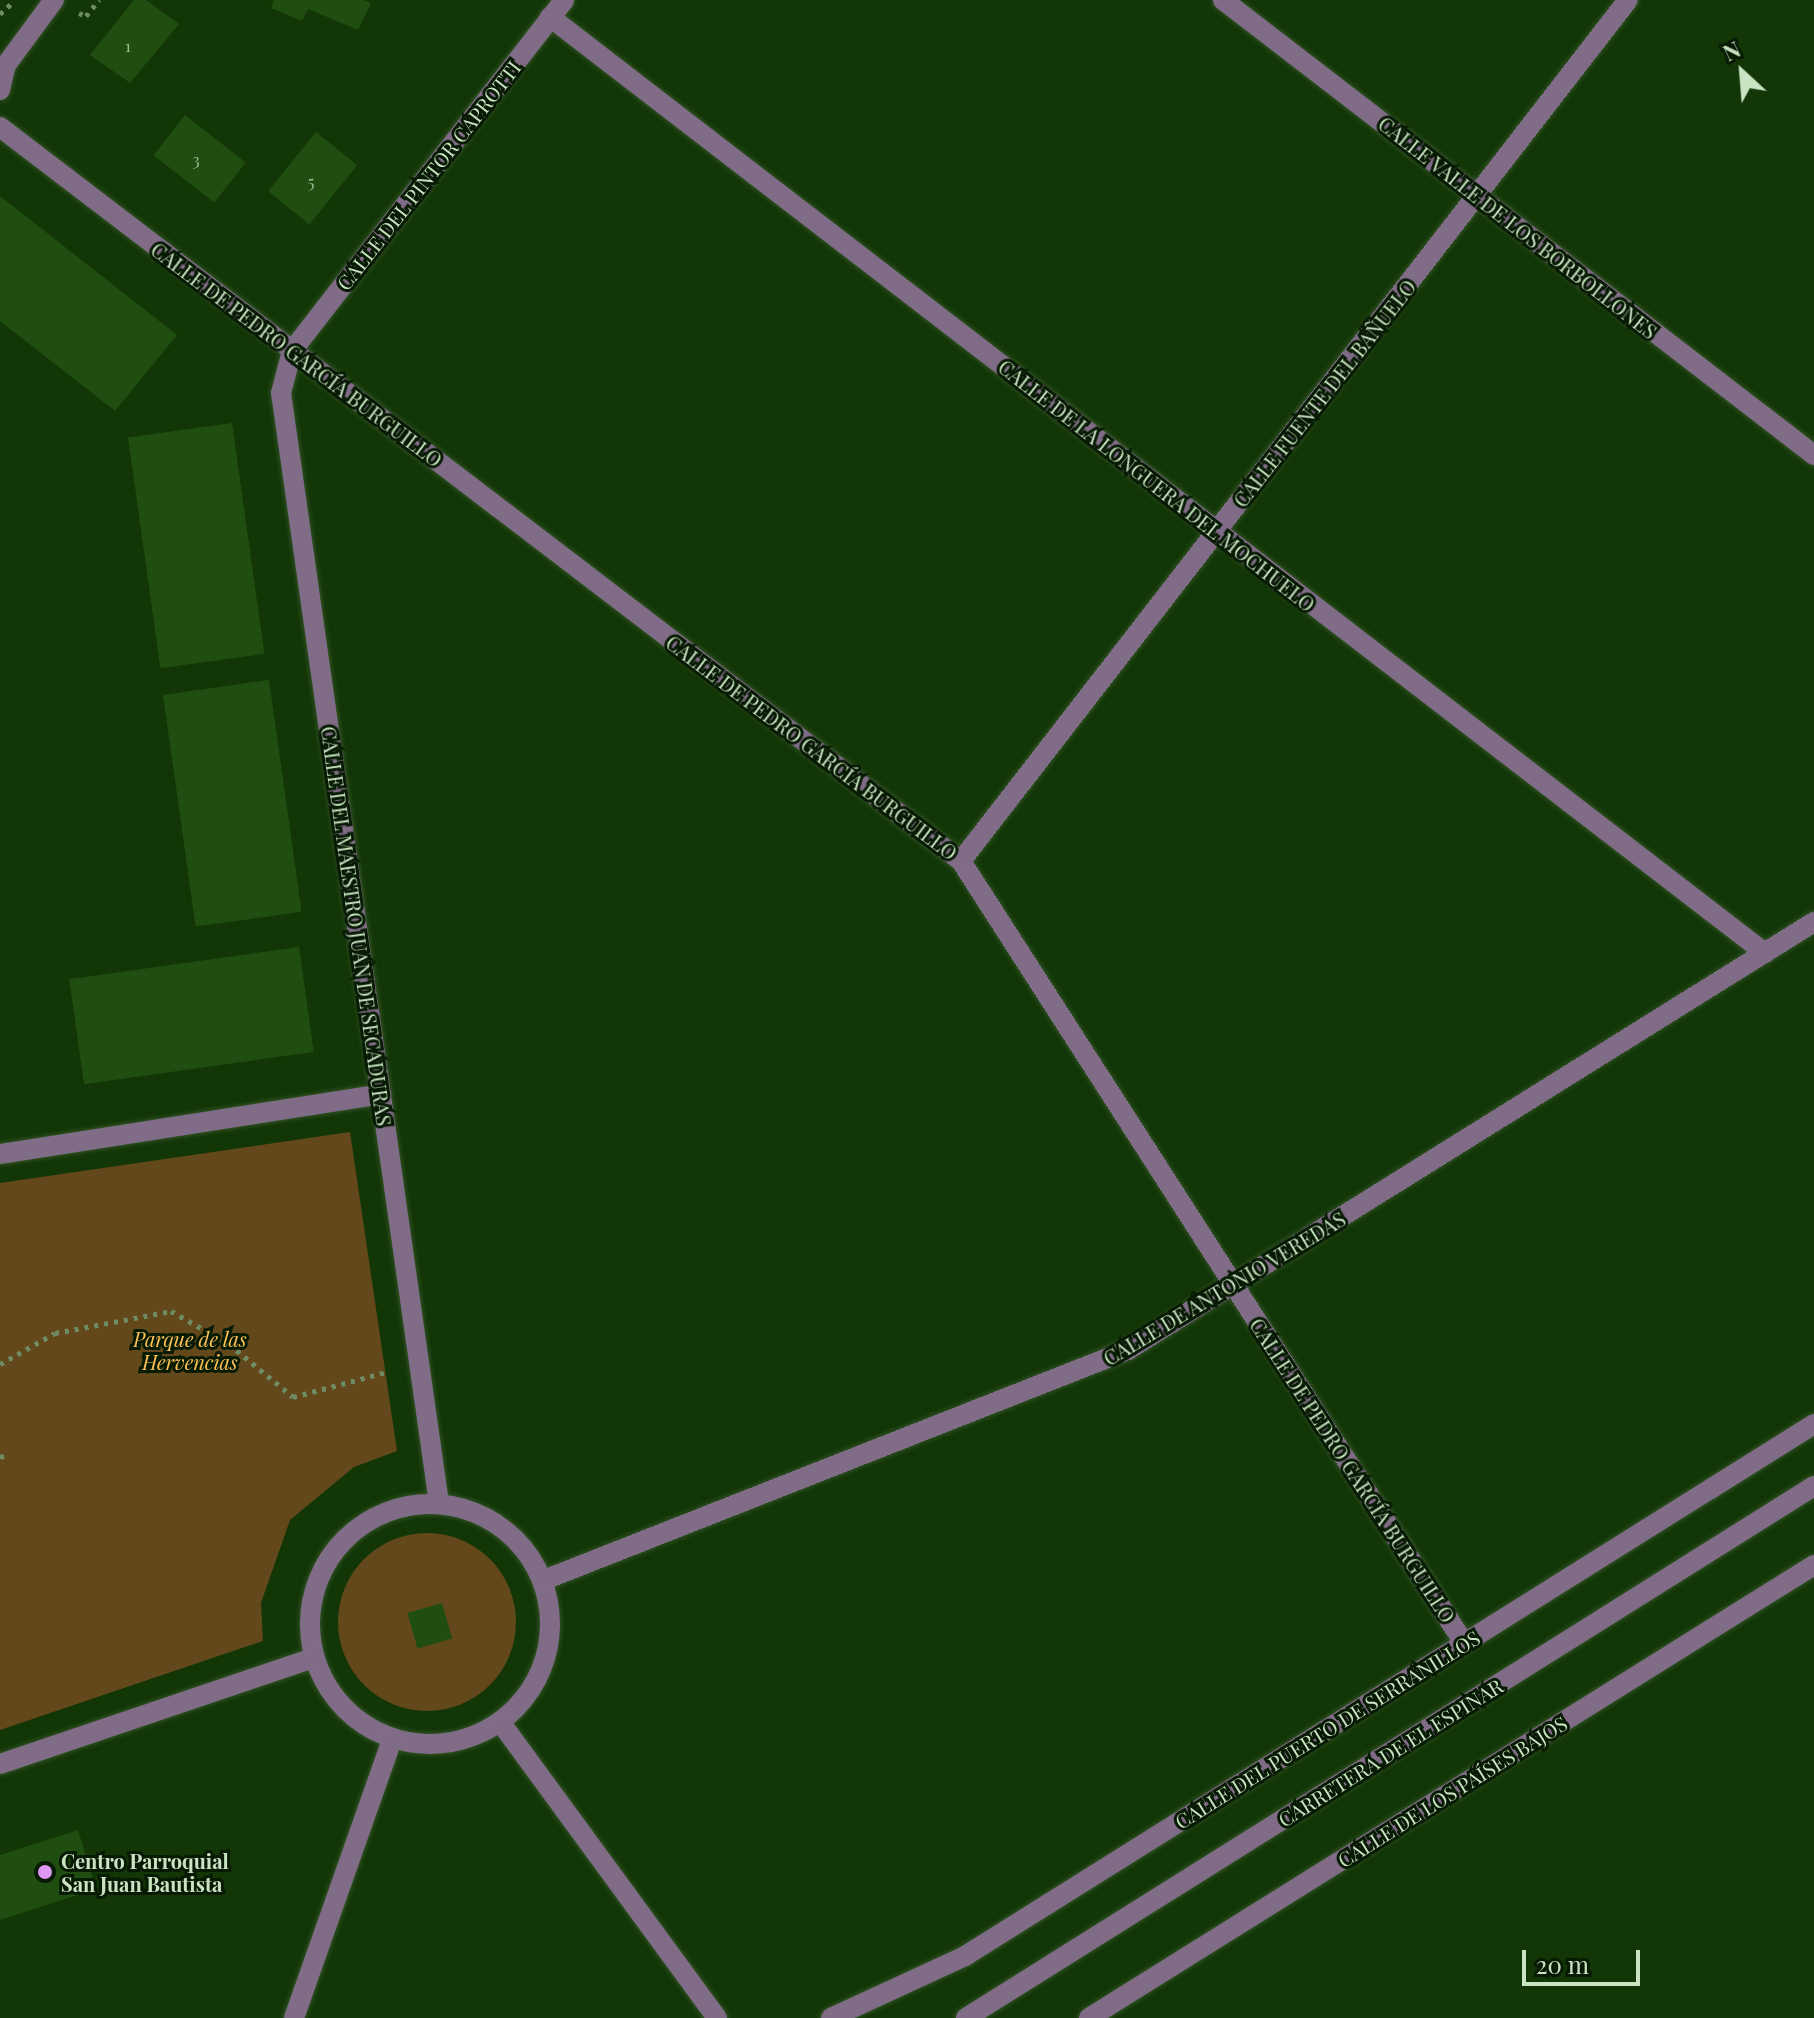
<!DOCTYPE html>
<html>
<head>
<meta charset="utf-8">
<style>
  body { margin:0 }
  #map { position:relative; width:1814px; height:2018px; overflow:hidden; background:#133607; font-family:"Playfair Display",serif }
  div>[style] { position:absolute }
  .green>* { inset:0; background:#62481a }
  .round { border-radius:50% }
  .building>* { inset:0; background:#204e10; transform-origin:0 0 }
  .path>* { height:5px; margin-top:-2.5px; transform-origin:0; background:repeating-linear-gradient(90deg,#6f8d65 0 4px,transparent 0 10px) }
  .roads { filter:drop-shadow(0 0 2px #305225) drop-shadow(0 0 2px #305225) }
  .minor>* { height:20px; margin:-10px; padding:0 10px; transform-origin:10px; border-radius:10px; background:#806c86 }
  .minor>.ring { margin:-10px; padding:0; box-sizing:content-box; background:none; border:20px solid #806c86; border-radius:50% }
  .dots>* { width:22px; height:22px; translate:-50% -50%; box-sizing:border-box; border:4px solid #071a03; border-radius:50% }
  span { translate:-50% -50%; white-space:nowrap; text-align:center; line-height:1.15; -webkit-text-stroke:6px #071a03; paint-order:stroke }
  .number-label { font-size:16px; color:#a0be96 }
  .number-label span { -webkit-text-stroke-width:0 }
  .street-label { font-size:20px; color:#cae4c3 }
  .park-label { font-size:20px; color:#fec155; font-style:italic }
  .poi-label { font-size:20px; color:#cae4c3; font-weight:700 }
  .left { translate:0 -50%; text-align:left }
  .north { position:absolute; left:1702px; top:32px; width:80px; height:80px; -webkit-text-stroke:6px #071a03; paint-order:stroke; rotate:334deg; font-size:22px; font-weight:700; line-height:32px; text-align:center; color:#cae4c3 }
  .north::after { content:''; display:block; margin:auto; width:28px; height:36px; background:#cae4c3; clip-path:polygon(50% 0,100% 100%,50% 72%,0 100%) }
  .scale { position:absolute; left:1522px; top:1950px; width:118px; height:36px; box-sizing:border-box; border:4px solid #cae4c3; border-top:0; padding-left:10px; font-size:24px; line-height:28px; white-space:nowrap; color:#cae4c3; -webkit-text-stroke:6px #071a03; paint-order:stroke }
</style>
</head>
<body>
<div id="map">
  <div class="green">
    <i style="clip-path:polygon(350px 1132px,397px 1451px,354px 1467px,290px 1520px,261px 1603px,263px 1641px,0 1730px,0 1183px)"></i>
    <i class="round" style="left:338px;top:1533px;width:178px;height:178px"></i>
  </div>
  <div class="building">
    <i style="clip-path:polygon(134px 0,146px 0,179px 24px,130px 83px,90px 55px)"></i>
    <i style="clip-path:polygon(274px 0,363px 0,371px 3px,358px 30px,308px 9px,302px 21px,271px 8px)"></i>
    <i style="left:185px;top:115px;width:77px;height:51px;rotate:38deg"></i>
    <i style="left:316px;top:132px;width:53px;height:76px;rotate:39deg"></i>
    <i style="clip-path:polygon(0 196px,177px 335px,115px 411px,0 321px)"></i>
    <i style="left:232px;top:423px;width:233px;height:105px;rotate:82deg"></i>
    <i style="left:269px;top:680px;width:234px;height:107px;rotate:82deg"></i>
    <i style="left:299px;top:947px;width:106px;height:232px;rotate:82deg"></i>
    <i style="left:442px;top:1603px;width:37px;height:36px;rotate:74deg"></i>
    <i style="clip-path:polygon(78px 1830px,96px 1889px,0 1920px,0 1855px)"></i>
  </div>
  <div class="path">
    <i style="left:79px;top:13px;width:8px;rotate:23deg"></i>
    <i style="left:86px;top:16px;width:21px;rotate:-51deg"></i>
    <i style="left:0;top:14px;width:15px;rotate:-42deg"></i>
    <i style="left:0;top:1364px;width:63px;rotate:-29.4deg"></i>
    <i style="left:55px;top:1333px;width:118px;rotate:-10.7deg"></i>
    <i style="left:171px;top:1311px;width:67px;rotate:29.6deg"></i>
    <i style="left:229px;top:1344px;width:83px;rotate:39.6deg"></i>
    <i style="left:293px;top:1397px;width:100px;rotate:-15deg"></i>
    <i style="left:0;top:1457px;width:6px;rotate:-18deg"></i>
  </div>
  <div class="roads">
    <div class="minor">
      <i style="left:1223px;top:0;width:746px;rotate:37.59deg"></i>
      <i style="left:550px;top:17px;width:1534px;rotate:37.61deg"></i>
      <i style="left:0;top:90px;width:26px;rotate:-77deg"></i>
      <i style="left:6px;top:65px;width:81px;rotate:-53.6deg"></i>
      <i style="left:0;top:127px;width:1209px;rotate:37.37deg"></i>
      <i style="left:961px;top:861px;width:930px;rotate:57.25deg"></i>
      <i style="left:961px;top:861px;width:1089px;rotate:-52.24deg"></i>
      <i style="left:0;top:1154px;width:386px;rotate:-8.9deg"></i>
      <i style="left:439px;top:1503px;width:1121px;rotate:-98.1deg"></i>
      <i style="left:281px;top:393px;width:43px;rotate:-75.3deg"></i>
      <i style="left:292px;top:351px;width:444px;rotate:-52.2deg"></i>
      <i class="ring" style="left:310px;top:1504px;width:220px;height:220px"></i>
      <i style="left:544px;top:1580px;width:628px;rotate:-21.5deg"></i>
      <i style="left:1128px;top:1350px;width:809px;rotate:-31.96deg"></i>
      <i style="left:501px;top:1723px;width:366px;rotate:53.8deg"></i>
      <i style="left:0;top:1764px;width:330px;rotate:-18.7deg"></i>
      <i style="left:294px;top:2018px;width:296px;rotate:-70.6deg"></i>
      <i style="left:831px;top:2018px;width:148px;rotate:-24.8deg"></i>
      <i style="left:965px;top:1956px;width:1002px;rotate:-32.07deg"></i>
      <i style="left:966px;top:2018px;width:1001px;rotate:-32.1deg"></i>
      <i style="left:1089px;top:2018px;width:855px;rotate:-32deg"></i>
    </div>
  </div>
  <div class="dots">
    <i style="left:45px;top:1872px;background:#df98f2"></i>
  </div>
  <div class="number-label">
    <span style="left:128px;top:46px">1</span>
    <span style="left:196px;top:160px">3</span>
    <span style="left:311px;top:182px">5</span>
  </div>
  <div class="street-label">
    <span style="left:428px;top:175px;rotate:-52deg">CALLE DEL PINTOR CAPROTTI</span>
    <span style="left:1518px;top:227px;rotate:38deg">CALLE VALLE DE LOS BORBOLLONES</span>
    <span style="left:297px;top:354px;rotate:37deg">CALLE DE PEDRO GARCÍA BURGUILLO</span>
    <span style="left:1324px;top:393px;rotate:-52deg">CALLE FUENTE DEL BAÑUELO</span>
    <span style="left:1157px;top:485px;rotate:38deg">CALLE DE LA LONGUERA DEL MOCHUELO</span>
    <span style="left:812px;top:747px;rotate:37deg">CALLE DE PEDRO GARCÍA BURGUILLO</span>
    <span style="left:357px;top:926px;rotate:82deg">CALLE DEL MAESTRO JUAN DE SECADURAS</span>
    <span style="left:1224px;top:1288px;rotate:-31deg">CALLE DE ANTONIO VEREDAS</span>
    <span style="left:1353px;top:1470px;rotate:57deg">CALLE DE PEDRO GARCÍA BURGUILLO</span>
    <span style="left:1327px;top:1729px;rotate:-32deg">CALLE DEL PUERTO DE SERRANILLOS</span>
    <span style="left:1390px;top:1752px;rotate:-32deg">CARRETERA DE EL ESPINAR</span>
    <span style="left:1452px;top:1791px;rotate:-32deg">CALLE DE LOS PAÍSES BAJOS</span>
  </div>
  <div class="park-label">
    <span style="left:190px;top:1350px">Parque de las<br>Hervencias</span>
  </div>
  <div class="poi-label">
    <span class="left" style="left:61px;top:1872px">Centro Parroquial<br>San Juan Bautista</span>
  </div>
  <div class="north">N</div>
  <div class="scale">20 m</div>
</div>
</body>
</html>
